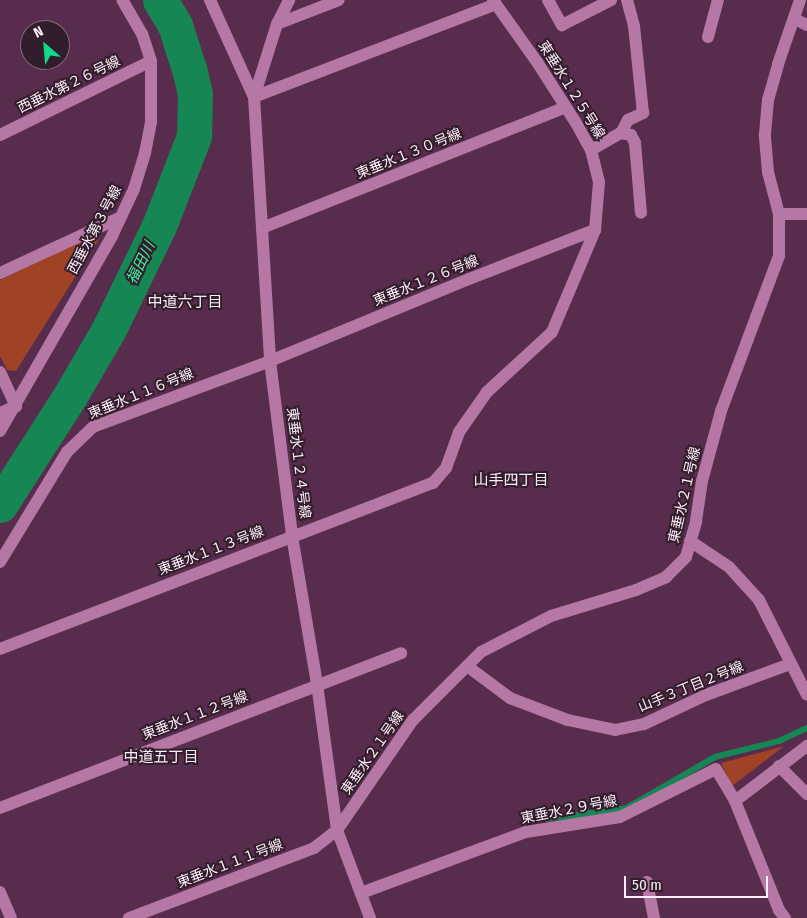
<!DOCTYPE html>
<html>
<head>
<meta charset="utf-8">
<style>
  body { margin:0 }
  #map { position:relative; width:807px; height:918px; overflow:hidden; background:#582c4c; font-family:"Fira Sans Condensed","Noto Sans JP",sans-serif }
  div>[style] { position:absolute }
  .green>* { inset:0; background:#9f4225 }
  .stream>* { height:5.5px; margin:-2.75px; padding:0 2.75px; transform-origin:2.75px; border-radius:2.75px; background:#168655 }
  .river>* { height:35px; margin:-17.5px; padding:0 17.5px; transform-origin:17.5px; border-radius:17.5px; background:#168655 }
  .minor>* { height:12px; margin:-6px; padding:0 6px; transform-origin:6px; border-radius:6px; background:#b577a3 }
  span { translate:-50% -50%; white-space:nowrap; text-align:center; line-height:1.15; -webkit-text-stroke:4px #311d2b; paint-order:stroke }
  .street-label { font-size:14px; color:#ffedf9 }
  .water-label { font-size:15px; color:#41f2a0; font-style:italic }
  .neighbourhood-label { font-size:15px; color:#ffedf9 }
  .north { position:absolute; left:20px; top:20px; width:50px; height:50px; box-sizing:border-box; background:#311d2b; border:1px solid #83707d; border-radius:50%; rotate:333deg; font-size:14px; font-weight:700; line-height:20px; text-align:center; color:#ffedf9 }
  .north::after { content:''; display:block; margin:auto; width:18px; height:22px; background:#11d98a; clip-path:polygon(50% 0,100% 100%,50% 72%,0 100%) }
  .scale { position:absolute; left:624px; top:876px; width:144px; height:22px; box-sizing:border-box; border:2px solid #ffedf9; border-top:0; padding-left:6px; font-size:15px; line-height:18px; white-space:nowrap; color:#ffedf9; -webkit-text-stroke:4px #311d2b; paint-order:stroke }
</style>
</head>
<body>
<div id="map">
  <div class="green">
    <i style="clip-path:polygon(96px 234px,99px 239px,16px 371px,7px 370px,0 356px,0 280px)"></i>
    <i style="clip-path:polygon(784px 746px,732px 786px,721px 763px)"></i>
  </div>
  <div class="stream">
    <i style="left:547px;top:819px;width:81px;rotate:-7.8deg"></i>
    <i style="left:627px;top:808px;width:102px;rotate:-30.1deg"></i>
    <i style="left:715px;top:757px;width:66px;rotate:-14deg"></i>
    <i style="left:779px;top:741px;width:31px;rotate:-25deg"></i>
  </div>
  <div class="river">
    <i style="left:0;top:505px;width:130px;rotate:-57.3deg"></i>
    <i style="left:70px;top:396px;width:78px;rotate:-59.8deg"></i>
    <i style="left:109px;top:329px;width:114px;rotate:-64.1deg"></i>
    <i style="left:159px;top:226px;width:97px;rotate:-68.7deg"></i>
    <i style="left:194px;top:136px;width:42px;rotate:-88.6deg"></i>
    <i style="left:195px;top:94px;width:26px;rotate:-103deg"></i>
    <i style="left:189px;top:69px;width:46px;rotate:-107.7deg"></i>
    <i style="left:175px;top:25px;width:29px;rotate:-121deg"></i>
  </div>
  <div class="minor">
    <i style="left:210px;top:0;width:107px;rotate:65.6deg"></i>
    <i style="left:254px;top:97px;width:264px;rotate:86.5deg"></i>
    <i style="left:270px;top:361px;width:176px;rotate:82.8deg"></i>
    <i style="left:292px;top:536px;width:150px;rotate:80.4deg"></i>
    <i style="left:317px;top:684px;width:147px;rotate:82.2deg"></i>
    <i style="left:337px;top:830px;width:94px;rotate:69.4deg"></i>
    <i style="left:548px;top:0;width:29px;rotate:61deg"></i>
    <i style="left:562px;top:25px;width:55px;rotate:-27deg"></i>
    <i style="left:795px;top:19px;width:13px;rotate:27deg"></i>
    <i style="left:277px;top:24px;width:66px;rotate:-21.2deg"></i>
    <i style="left:708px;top:37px;width:38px;rotate:-75deg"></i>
    <i style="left:254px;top:97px;width:259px;rotate:-21deg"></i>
    <i style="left:254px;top:97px;width:77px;rotate:-72.5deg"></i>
    <i style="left:277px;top:24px;width:27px;rotate:-63deg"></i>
    <i style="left:621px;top:133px;width:10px;rotate:11deg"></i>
    <i style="left:631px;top:135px;width:9px;rotate:63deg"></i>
    <i style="left:635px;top:143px;width:70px;rotate:85.1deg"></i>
    <i style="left:0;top:135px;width:168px;rotate:-26.1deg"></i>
    <i style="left:591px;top:150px;width:34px;rotate:-30deg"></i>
    <i style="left:621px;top:133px;width:15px;rotate:-62deg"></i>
    <i style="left:628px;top:120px;width:17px;rotate:-25deg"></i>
    <i style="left:643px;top:113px;width:87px;rotate:-95.9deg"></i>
    <i style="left:634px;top:26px;width:27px;rotate:-105deg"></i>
    <i style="left:779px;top:214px;width:28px"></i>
    <i style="left:262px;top:228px;width:327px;rotate:-21.7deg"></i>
    <i style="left:0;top:273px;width:133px;rotate:-24.8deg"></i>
    <i style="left:0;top:372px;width:38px;rotate:65deg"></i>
    <i style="left:16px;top:406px;width:17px;rotate:156deg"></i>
    <i style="left:0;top:431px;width:225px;rotate:-60.1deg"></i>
    <i style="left:112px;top:236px;width:52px;rotate:-64.9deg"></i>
    <i style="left:134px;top:189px;width:38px;rotate:-73deg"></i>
    <i style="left:145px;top:153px;width:32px;rotate:-79deg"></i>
    <i style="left:151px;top:122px;width:61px;rotate:-90deg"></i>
    <i style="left:151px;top:61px;width:28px;rotate:-108deg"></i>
    <i style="left:142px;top:34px;width:39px;rotate:-120deg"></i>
    <i style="left:690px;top:541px;width:47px;rotate:33.7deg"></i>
    <i style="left:729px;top:567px;width:45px;rotate:47.7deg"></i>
    <i style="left:759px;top:600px;width:106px;rotate:63.2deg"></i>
    <i style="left:0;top:562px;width:129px;rotate:-58.7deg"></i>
    <i style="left:67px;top:452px;width:36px;rotate:-44deg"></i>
    <i style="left:93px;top:427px;width:189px;rotate:-20.4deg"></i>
    <i style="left:270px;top:361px;width:215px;rotate:-22.4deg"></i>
    <i style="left:469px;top:279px;width:135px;rotate:-21.3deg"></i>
    <i style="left:0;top:649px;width:464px;rotate:-21deg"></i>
    <i style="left:433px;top:483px;width:20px;rotate:-49deg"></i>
    <i style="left:446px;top:468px;width:38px;rotate:-70deg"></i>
    <i style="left:459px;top:432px;width:49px;rotate:-55deg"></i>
    <i style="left:487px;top:392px;width:88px;rotate:-42.7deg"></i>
    <i style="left:552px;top:332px;width:111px;rotate:-67.1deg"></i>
    <i style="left:595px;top:230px;width:48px;rotate:-85.2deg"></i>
    <i style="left:599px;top:182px;width:33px;rotate:-104deg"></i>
    <i style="left:591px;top:150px;width:31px;rotate:-119deg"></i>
    <i style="left:576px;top:123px;width:72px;rotate:-122.6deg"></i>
    <i style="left:537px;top:62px;width:76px;rotate:-125.4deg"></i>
    <i style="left:467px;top:666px;width:54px;rotate:36.7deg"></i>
    <i style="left:510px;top:698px;width:62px;rotate:20.8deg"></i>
    <i style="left:568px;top:720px;width:48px;rotate:12deg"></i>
    <i style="left:615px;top:730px;width:30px;rotate:-12deg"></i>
    <i style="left:644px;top:724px;width:68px;rotate:-25.1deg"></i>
    <i style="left:706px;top:695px;width:90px;rotate:-20.3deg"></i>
    <i style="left:779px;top:766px;width:40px;rotate:45deg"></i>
    <i style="left:735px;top:801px;width:91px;rotate:-37.4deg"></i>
    <i style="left:0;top:808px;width:430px;rotate:-21.1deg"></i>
    <i style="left:647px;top:882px;width:37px;rotate:79deg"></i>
    <i style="left:0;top:892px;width:28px;rotate:67deg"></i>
    <i style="left:361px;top:893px;width:176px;rotate:-20.3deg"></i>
    <i style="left:526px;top:832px;width:95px;rotate:-9.1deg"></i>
    <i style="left:620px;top:817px;width:107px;rotate:-26.6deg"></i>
    <i style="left:716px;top:769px;width:37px;rotate:59deg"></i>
    <i style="left:735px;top:801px;width:118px;rotate:68deg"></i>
    <i style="left:779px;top:910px;width:10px;rotate:53deg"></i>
    <i style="left:129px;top:918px;width:198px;rotate:-20.7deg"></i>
    <i style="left:314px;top:848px;width:29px;rotate:-38deg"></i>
    <i style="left:337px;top:830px;width:134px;rotate:-55.4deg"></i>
    <i style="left:413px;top:720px;width:96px;rotate:-45deg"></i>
    <i style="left:481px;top:652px;width:79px;rotate:-27.2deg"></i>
    <i style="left:551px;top:616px;width:89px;rotate:-17deg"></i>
    <i style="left:636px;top:590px;width:33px;rotate:-23deg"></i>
    <i style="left:666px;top:577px;width:28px;rotate:-45deg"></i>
    <i style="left:686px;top:557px;width:37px;rotate:-74deg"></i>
    <i style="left:696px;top:521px;width:40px;rotate:-81.5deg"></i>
    <i style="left:702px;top:481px;width:73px;rotate:-74.8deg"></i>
    <i style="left:721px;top:411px;width:165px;rotate:-69.5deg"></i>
    <i style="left:779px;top:256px;width:42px;rotate:-90deg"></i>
    <i style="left:779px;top:214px;width:43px;rotate:-104.7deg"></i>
    <i style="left:768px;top:172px;width:38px;rotate:-95deg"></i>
    <i style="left:765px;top:134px;width:34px;rotate:-85deg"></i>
    <i style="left:768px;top:100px;width:37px;rotate:-74deg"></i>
    <i style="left:778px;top:64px;width:68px;rotate:-71deg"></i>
  </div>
  <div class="street-label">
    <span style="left:69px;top:85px;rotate:-26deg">西垂水第２６号線</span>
    <span style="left:571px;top:90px;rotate:58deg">東垂水１２５号線</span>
    <span style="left:409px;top:154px;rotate:-22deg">東垂水１３０号線</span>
    <span style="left:95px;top:230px;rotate:-62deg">西垂水第３号線</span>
    <span style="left:426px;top:281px;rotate:-22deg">東垂水１２６号線</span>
    <span style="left:141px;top:394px;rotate:-22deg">東垂水１１６号線</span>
    <span style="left:298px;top:463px;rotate:83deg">東垂水１２４号線</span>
    <span style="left:685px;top:495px;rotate:-77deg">東垂水２１号線</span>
    <span style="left:211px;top:551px;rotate:-21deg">東垂水１１３号線</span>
    <span style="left:691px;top:687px;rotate:-22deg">山手３丁目２号線</span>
    <span style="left:195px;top:716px;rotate:-21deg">東垂水１１２号線</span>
    <span style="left:373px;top:753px;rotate:-55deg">東垂水２１号線</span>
    <span style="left:569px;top:810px;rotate:-11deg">東垂水２９号線</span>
    <span style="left:230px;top:864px;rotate:-21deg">東垂水１１１号線</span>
  </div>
  <div class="water-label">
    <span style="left:141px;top:263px;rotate:-64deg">福田川</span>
  </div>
  <div class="neighbourhood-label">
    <span style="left:185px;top:303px">中道六丁目</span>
    <span style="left:511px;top:481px">山手四丁目</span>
    <span style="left:161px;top:758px">中道五丁目</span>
  </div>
  <div class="north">N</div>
  <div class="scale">50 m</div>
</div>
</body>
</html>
